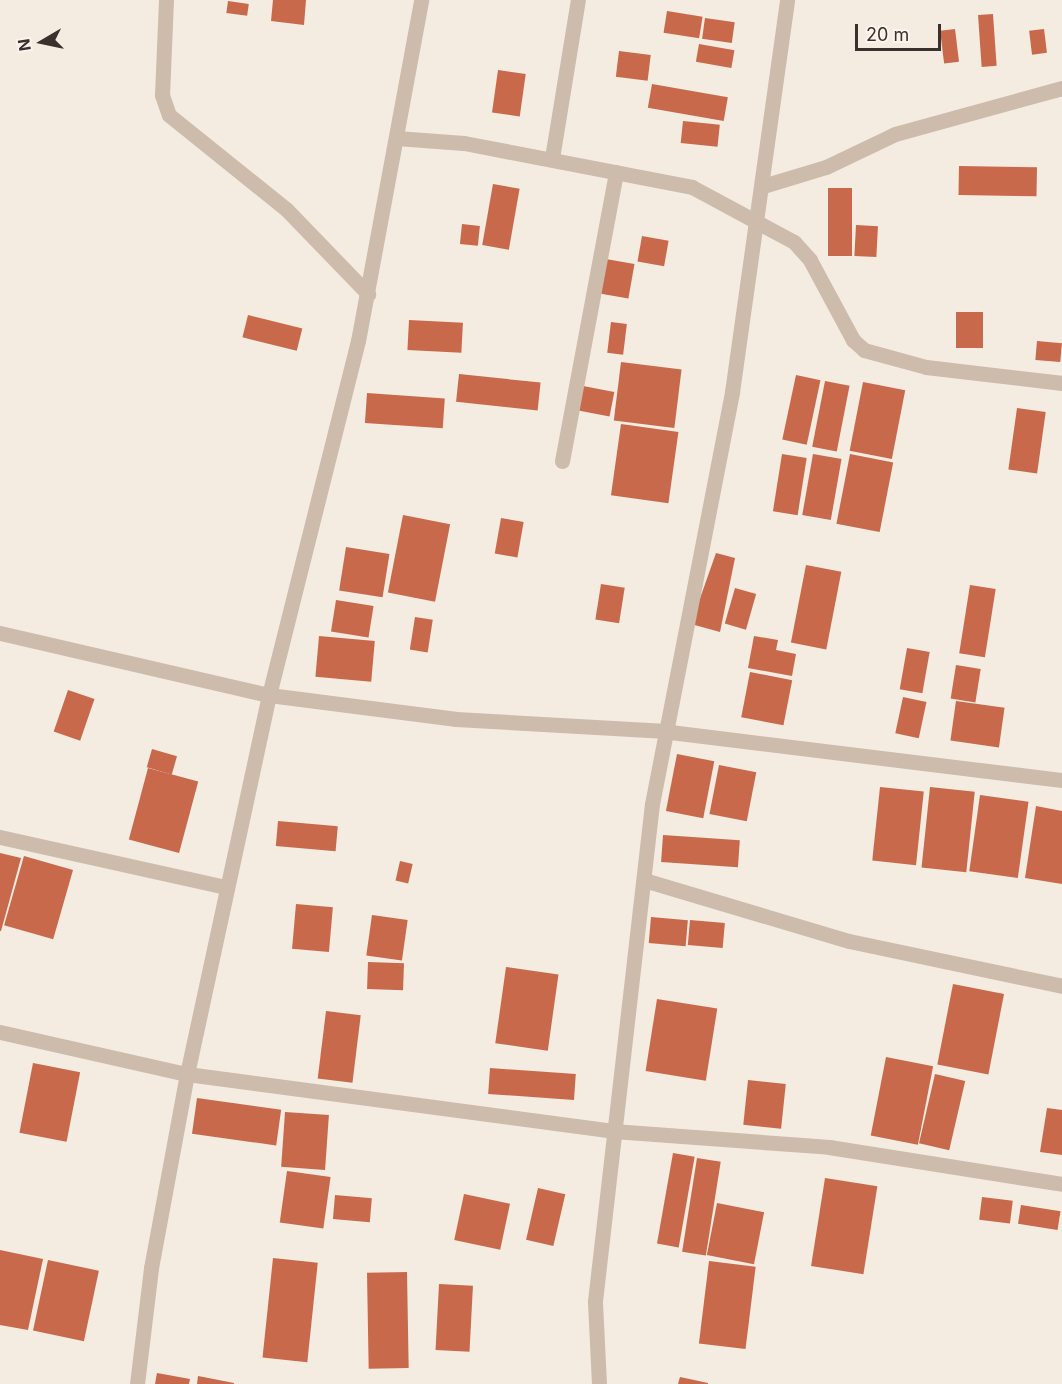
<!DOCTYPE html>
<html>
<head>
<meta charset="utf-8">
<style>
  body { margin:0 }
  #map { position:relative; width:1062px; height:1384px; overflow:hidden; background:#f4ebe1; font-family:Inter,sans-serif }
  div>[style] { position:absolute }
  .building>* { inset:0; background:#c8694b; transform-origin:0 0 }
  .minor>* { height:15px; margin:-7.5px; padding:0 7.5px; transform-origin:7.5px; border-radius:7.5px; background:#cdbbac }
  span { translate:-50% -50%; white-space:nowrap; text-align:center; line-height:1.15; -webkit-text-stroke:6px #fbf5ee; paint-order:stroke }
  .north { position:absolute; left:12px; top:12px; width:60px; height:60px; -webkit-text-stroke:4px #fbf5ee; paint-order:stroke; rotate:261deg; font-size:16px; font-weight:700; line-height:24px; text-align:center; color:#3b302b }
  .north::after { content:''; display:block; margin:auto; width:21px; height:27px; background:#3b302b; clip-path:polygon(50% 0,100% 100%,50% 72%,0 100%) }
  .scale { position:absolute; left:855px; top:24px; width:86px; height:27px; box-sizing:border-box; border:3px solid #3b302b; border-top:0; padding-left:8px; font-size:18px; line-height:21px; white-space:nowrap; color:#3b302b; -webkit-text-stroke:4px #fbf5ee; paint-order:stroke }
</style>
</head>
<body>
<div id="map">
  <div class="building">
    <i style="clip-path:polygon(273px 0,306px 0,304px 25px,271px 21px)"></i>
    <i style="left:228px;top:1px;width:21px;height:12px;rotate:8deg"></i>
    <i style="left:667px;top:11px;width:36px;height:22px;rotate:9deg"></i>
    <i style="left:993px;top:14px;width:52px;height:15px;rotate:86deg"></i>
    <i style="left:705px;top:18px;width:30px;height:21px;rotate:8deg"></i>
    <i style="left:955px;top:29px;width:33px;height:15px;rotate:83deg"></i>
    <i style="left:1044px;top:29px;width:24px;height:15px;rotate:83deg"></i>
    <i style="left:699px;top:44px;width:36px;height:18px;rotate:10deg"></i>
    <i style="left:619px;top:51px;width:32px;height:26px;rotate:7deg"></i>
    <i style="left:498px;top:70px;width:28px;height:43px;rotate:8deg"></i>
    <i style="left:652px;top:84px;width:77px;height:24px;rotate:10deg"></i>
    <i style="left:683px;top:121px;width:37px;height:22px;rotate:6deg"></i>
    <i style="left:959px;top:166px;width:78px;height:29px;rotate:1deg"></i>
    <i style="left:493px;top:184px;width:27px;height:62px;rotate:10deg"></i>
    <i style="left:828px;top:188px;width:24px;height:68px"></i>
    <i style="left:462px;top:224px;width:18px;height:20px;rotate:6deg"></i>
    <i style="left:856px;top:225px;width:22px;height:31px;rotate:3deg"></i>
    <i style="left:642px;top:236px;width:27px;height:26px;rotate:10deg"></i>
    <i style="left:600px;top:258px;width:35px;height:35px;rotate:10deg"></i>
    <i style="left:956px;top:312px;width:27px;height:36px"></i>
    <i style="left:248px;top:315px;width:56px;height:23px;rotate:14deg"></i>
    <i style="left:409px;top:320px;width:54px;height:30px;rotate:3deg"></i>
    <i style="left:611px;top:322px;width:16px;height:31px;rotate:7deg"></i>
    <i style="left:1037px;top:341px;width:25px;height:19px;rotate:5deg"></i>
    <i style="left:621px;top:362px;width:61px;height:59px;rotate:7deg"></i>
    <i style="left:459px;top:374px;width:82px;height:28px;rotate:6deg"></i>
    <i style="left:796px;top:375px;width:25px;height:66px;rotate:12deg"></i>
    <i style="left:825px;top:381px;width:25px;height:67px;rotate:11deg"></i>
    <i style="left:863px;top:382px;width:43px;height:70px;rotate:11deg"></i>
    <i style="left:578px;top:385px;width:37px;height:25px;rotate:11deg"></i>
    <i style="left:367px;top:393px;width:78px;height:30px;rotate:4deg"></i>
    <i style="left:1017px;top:408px;width:29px;height:62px;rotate:8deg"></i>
    <i style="left:621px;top:424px;width:58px;height:72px;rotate:8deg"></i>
    <i style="left:782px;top:454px;width:25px;height:58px;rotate:9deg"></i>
    <i style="left:813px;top:454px;width:29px;height:62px;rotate:10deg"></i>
    <i style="left:850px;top:454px;width:44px;height:71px;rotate:11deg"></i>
    <i style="left:403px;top:515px;width:48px;height:79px;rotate:11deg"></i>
    <i style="left:501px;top:518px;width:23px;height:36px;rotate:10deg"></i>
    <i style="left:346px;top:547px;width:44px;height:44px;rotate:9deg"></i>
    <i style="clip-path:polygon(716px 553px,735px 558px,720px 632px,691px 624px)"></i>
    <i style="left:806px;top:565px;width:36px;height:79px;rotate:11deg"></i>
    <i style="left:601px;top:584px;width:24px;height:36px;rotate:9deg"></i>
    <i style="left:970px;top:585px;width:26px;height:69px;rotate:9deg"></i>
    <i style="left:735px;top:588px;width:22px;height:37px;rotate:16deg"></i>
    <i style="left:336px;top:600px;width:38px;height:32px;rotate:9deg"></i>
    <i style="left:415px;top:617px;width:18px;height:33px;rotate:9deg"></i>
    <i style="left:319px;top:636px;width:56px;height:41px;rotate:5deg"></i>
    <i style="clip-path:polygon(754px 636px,778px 640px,776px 650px,796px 654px,792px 676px,748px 668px)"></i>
    <i style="left:907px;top:648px;width:23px;height:42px;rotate:10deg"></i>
    <i style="left:956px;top:665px;width:25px;height:34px;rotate:9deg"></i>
    <i style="left:750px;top:672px;width:43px;height:46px;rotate:11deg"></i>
    <i style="left:68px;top:690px;width:28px;height:44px;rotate:19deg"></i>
    <i style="left:903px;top:697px;width:24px;height:37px;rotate:12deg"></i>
    <i style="left:956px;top:701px;width:49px;height:40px;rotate:8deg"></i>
    <i style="left:152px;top:749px;width:26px;height:19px;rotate:16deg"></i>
    <i style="left:677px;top:754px;width:38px;height:58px;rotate:11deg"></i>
    <i style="left:719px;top:765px;width:38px;height:50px;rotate:11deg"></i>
    <i style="left:148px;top:768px;width:52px;height:74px;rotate:15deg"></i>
    <i style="left:880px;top:787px;width:44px;height:74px;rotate:6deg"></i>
    <i style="left:930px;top:787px;width:45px;height:81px;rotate:6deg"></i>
    <i style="left:980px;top:795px;width:49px;height:77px;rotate:8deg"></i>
    <i style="clip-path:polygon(1036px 806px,1062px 811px,1062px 884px,1025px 878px)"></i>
    <i style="left:278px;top:821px;width:60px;height:25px;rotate:5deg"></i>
    <i style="left:663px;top:835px;width:77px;height:27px;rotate:4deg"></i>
    <i style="clip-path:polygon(0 853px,21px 858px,1px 931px,0 931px)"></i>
    <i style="left:24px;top:856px;width:51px;height:72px;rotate:16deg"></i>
    <i style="left:400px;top:861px;width:13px;height:20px;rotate:13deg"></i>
    <i style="left:296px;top:904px;width:37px;height:45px;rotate:5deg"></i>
    <i style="left:372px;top:915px;width:36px;height:41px;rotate:8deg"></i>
    <i style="left:651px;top:917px;width:37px;height:26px;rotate:5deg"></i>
    <i style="left:690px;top:920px;width:35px;height:25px;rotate:5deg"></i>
    <i style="left:368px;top:962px;width:36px;height:27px;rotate:2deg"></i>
    <i style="left:506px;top:967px;width:53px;height:77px;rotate:8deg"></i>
    <i style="left:953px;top:984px;width:52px;height:82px;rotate:11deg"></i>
    <i style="left:657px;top:999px;width:61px;height:73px;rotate:9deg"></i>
    <i style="left:326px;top:1011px;width:35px;height:68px;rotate:7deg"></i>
    <i style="left:886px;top:1057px;width:48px;height:80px;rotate:11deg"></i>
    <i style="left:33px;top:1063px;width:48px;height:71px;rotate:11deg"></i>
    <i style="left:490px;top:1068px;width:86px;height:26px;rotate:4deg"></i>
    <i style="left:935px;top:1074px;width:31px;height:71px;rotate:13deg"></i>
    <i style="left:748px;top:1080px;width:38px;height:45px;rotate:6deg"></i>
    <i style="left:197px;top:1098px;width:85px;height:36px;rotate:8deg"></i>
    <i style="clip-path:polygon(1047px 1108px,1062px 1110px,1062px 1155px,1040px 1152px)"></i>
    <i style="left:285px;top:1112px;width:44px;height:55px;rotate:4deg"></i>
    <i style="left:673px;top:1153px;width:22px;height:92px;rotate:10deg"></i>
    <i style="left:697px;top:1158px;width:24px;height:95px;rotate:9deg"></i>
    <i style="left:287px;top:1171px;width:44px;height:52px;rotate:8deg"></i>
    <i style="left:825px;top:1178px;width:53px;height:89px;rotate:9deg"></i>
    <i style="left:538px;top:1188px;width:28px;height:53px;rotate:13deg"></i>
    <i style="left:464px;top:1194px;width:47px;height:47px;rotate:12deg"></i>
    <i style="left:335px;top:1195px;width:37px;height:24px;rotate:5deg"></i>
    <i style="left:982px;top:1197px;width:31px;height:23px;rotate:7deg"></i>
    <i style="left:717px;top:1203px;width:48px;height:53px;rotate:11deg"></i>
    <i style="left:1021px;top:1205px;width:40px;height:19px;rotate:9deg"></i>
    <i style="clip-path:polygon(0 1250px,43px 1259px,28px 1330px,0 1325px)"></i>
    <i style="left:273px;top:1258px;width:45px;height:100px;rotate:6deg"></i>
    <i style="left:48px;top:1260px;width:52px;height:72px;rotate:12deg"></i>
    <i style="left:709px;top:1261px;width:47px;height:83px;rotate:7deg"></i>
    <i style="left:407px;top:1272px;width:96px;height:40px;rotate:89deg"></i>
    <i style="left:439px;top:1284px;width:34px;height:66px;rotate:3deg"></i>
    <i style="clip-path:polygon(157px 1373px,190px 1379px,189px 1384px,155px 1384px)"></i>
    <i style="clip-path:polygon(198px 1376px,234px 1383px,234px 1384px,197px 1384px)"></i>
    <i style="clip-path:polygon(680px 1377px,708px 1383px,708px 1384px,678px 1384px)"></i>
  </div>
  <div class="minor">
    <i style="left:166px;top:0;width:95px;rotate:92.4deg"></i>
    <i style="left:162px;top:95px;width:21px;rotate:71deg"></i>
    <i style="left:169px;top:115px;width:151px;rotate:38.8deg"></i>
    <i style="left:287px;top:210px;width:117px;rotate:46deg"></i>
    <i style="left:396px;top:138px;width:68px;rotate:4.2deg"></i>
    <i style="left:464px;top:143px;width:232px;rotate:10.9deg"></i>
    <i style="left:692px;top:187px;width:116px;rotate:28.3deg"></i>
    <i style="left:794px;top:242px;width:24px;rotate:48deg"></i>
    <i style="left:810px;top:260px;width:91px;rotate:61.7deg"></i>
    <i style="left:853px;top:340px;width:15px;rotate:42deg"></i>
    <i style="left:864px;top:350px;width:64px;rotate:15.3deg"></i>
    <i style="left:926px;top:367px;width:137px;rotate:6.7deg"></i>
    <i style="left:552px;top:158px;width:160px;rotate:-80.7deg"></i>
    <i style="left:763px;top:186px;width:66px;rotate:-16.8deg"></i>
    <i style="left:826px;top:167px;width:76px;rotate:-25.6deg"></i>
    <i style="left:895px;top:134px;width:173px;rotate:-15.4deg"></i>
    <i style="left:562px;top:461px;width:294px;rotate:-79.4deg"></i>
    <i style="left:0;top:633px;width:276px;rotate:13deg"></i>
    <i style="left:269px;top:695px;width:189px;rotate:7.3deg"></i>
    <i style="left:456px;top:719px;width:206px;rotate:3.3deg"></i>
    <i style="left:662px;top:731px;width:403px;rotate:7deg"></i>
    <i style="left:0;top:837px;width:231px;rotate:12.5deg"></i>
    <i style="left:644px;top:880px;width:214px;rotate:16.6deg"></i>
    <i style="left:849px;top:941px;width:218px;rotate:11.9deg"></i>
    <i style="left:0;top:1032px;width:192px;rotate:12.7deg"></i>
    <i style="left:187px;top:1074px;width:430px;rotate:7.6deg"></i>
    <i style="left:613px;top:1131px;width:217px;rotate:4.2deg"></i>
    <i style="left:829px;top:1147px;width:236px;rotate:9deg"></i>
    <i style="left:137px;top:1384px;width:117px;rotate:-83.1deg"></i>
    <i style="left:151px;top:1268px;width:197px;rotate:-79.5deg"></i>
    <i style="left:187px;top:1074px;width:388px;rotate:-77.8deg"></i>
    <i style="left:269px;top:695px;width:365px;rotate:-75.9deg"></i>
    <i style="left:358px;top:341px;width:347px;rotate:-79.5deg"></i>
    <i style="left:599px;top:1384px;width:83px;rotate:-92.8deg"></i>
    <i style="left:595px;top:1301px;width:500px;rotate:-83.46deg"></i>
    <i style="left:652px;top:804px;width:420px;rotate:-79deg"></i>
    <i style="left:732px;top:392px;width:396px;rotate:-82deg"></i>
  </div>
  <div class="north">N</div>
  <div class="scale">20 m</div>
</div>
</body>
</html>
